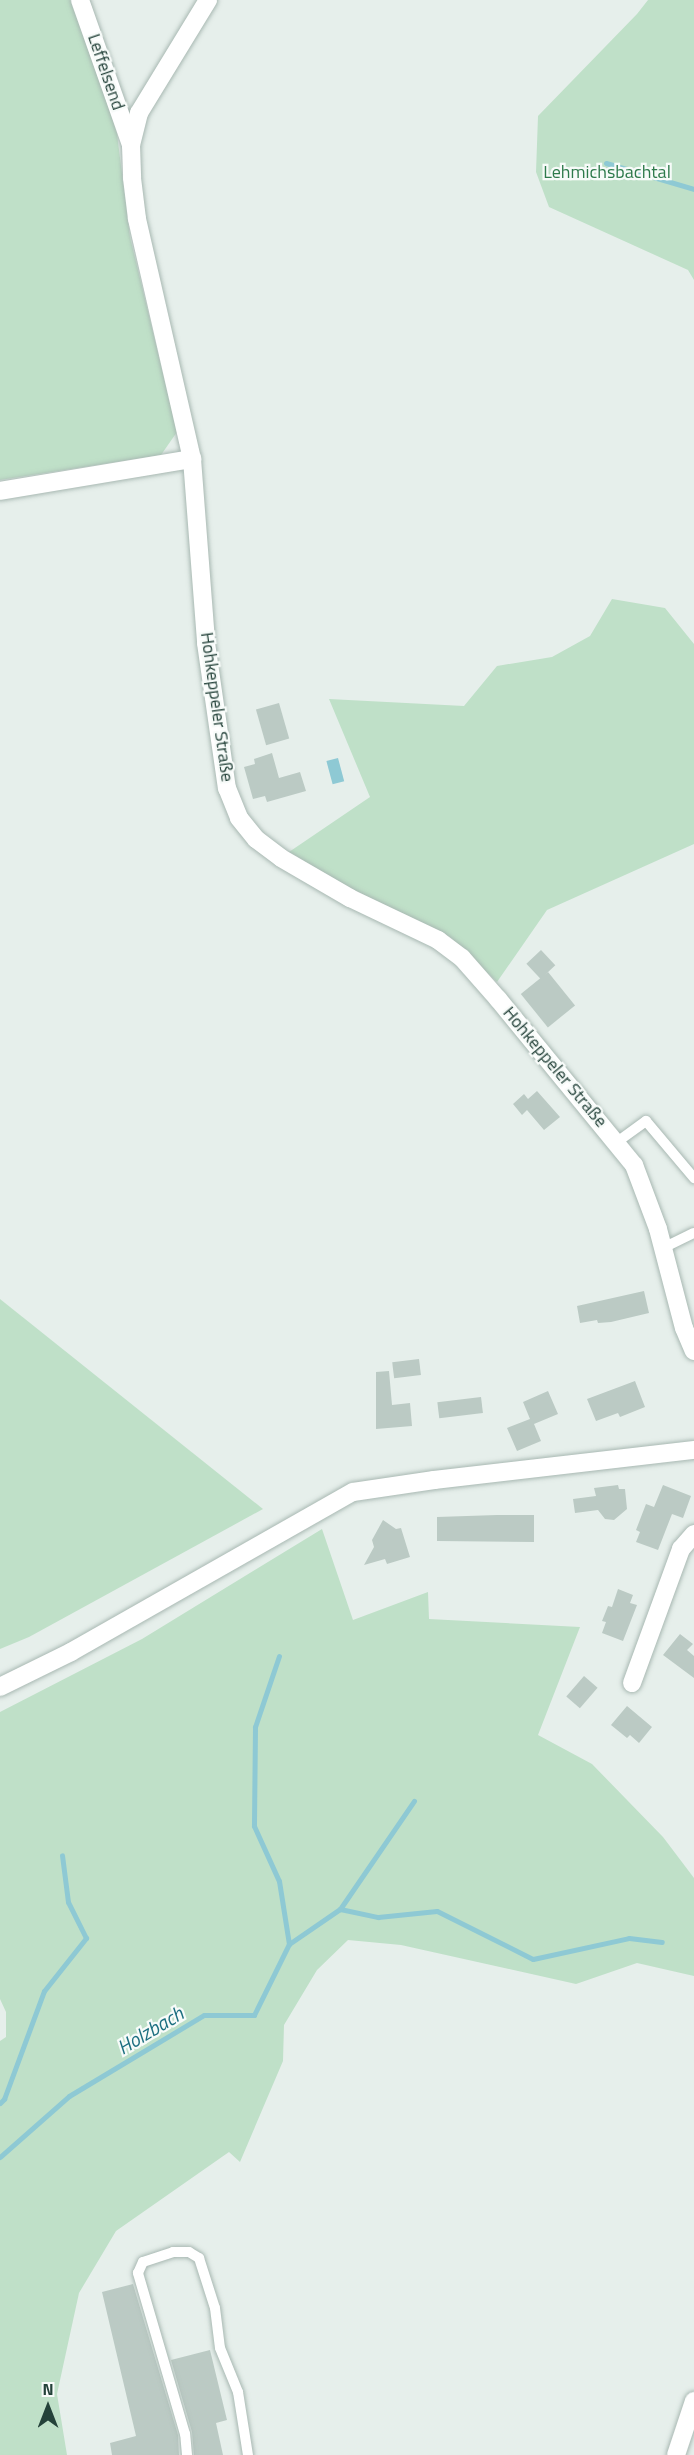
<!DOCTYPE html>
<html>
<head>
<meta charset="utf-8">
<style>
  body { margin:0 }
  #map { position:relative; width:694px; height:2455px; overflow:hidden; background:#e6efeb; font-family:"Titillium Web",sans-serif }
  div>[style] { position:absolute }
  .green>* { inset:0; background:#bfe0c8 }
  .water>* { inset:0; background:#8ec9d4; transform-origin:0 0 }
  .stream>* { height:5px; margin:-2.5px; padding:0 2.5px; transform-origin:2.5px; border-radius:2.5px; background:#8ec9d4 }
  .building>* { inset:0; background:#bbcac4; transform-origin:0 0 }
  .roads { filter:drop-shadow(0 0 2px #a8b8b2) drop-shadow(0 0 2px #a8b8b2) }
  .service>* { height:10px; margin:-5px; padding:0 5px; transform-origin:5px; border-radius:5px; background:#fff }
  .minor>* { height:18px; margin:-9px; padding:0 9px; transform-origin:9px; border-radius:9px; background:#fff }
  .tertiary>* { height:18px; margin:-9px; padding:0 9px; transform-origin:9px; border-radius:9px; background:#fff }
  span { translate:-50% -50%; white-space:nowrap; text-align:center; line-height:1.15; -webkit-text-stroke:4.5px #f7fbf9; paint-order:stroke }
  .street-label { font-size:18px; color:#24423a }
  .park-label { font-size:18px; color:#2d7a4b }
  .water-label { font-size:20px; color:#1c6f80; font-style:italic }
  .north { position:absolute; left:18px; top:2377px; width:60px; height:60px; -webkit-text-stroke:4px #f7fbf9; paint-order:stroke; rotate:0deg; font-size:16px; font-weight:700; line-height:24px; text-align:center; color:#24423a }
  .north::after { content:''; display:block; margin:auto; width:21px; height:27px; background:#24423a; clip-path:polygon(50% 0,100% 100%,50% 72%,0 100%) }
</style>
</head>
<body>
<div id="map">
  <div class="green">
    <i style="clip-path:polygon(0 0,70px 0,106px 99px,117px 134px,130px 237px,177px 432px,161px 455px,0 480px)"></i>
    <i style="clip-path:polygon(648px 0,694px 0,694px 280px,688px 270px,549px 207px,536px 172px,538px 116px,637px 14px)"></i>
    <i style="clip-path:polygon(612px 599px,665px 608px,694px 644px,694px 844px,547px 910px,497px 982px,450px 937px,348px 887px,289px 852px,370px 797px,329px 699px,464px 706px,497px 666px,552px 657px,590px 636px)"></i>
    <i style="clip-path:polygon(0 1299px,263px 1509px,29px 1637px,0 1649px)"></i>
    <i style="clip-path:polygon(322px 1529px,353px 1620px,428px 1592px,429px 1619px,580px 1627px,538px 1735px,592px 1764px,663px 1837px,694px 1878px,694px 1976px,637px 1963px,576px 1984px,401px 1945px,348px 1940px,317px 1970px,284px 2025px,283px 2061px,240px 2162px,229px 2152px,116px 2231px,79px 2293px,57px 2394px,67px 2455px,0 2455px,0 2041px,6px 2037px,6px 2012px,0 1999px,0 1712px,142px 1639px)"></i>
  </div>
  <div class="water">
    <i style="left:338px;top:758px;width:24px;height:12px;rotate:75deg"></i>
  </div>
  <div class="stream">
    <i style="left:606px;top:163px;width:92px;rotate:16.5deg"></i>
    <i style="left:279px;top:1656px;width:75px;rotate:108.7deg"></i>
    <i style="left:255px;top:1727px;width:99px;rotate:90.6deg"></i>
    <i style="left:254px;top:1826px;width:60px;rotate:65.6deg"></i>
    <i style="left:279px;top:1881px;width:64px;rotate:81deg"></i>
    <i style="left:340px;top:1909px;width:39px;rotate:12deg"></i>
    <i style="left:378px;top:1917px;width:59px;rotate:-5.8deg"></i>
    <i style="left:437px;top:1911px;width:107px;rotate:26.6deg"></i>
    <i style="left:533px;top:1959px;width:98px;rotate:-12.3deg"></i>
    <i style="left:629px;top:1938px;width:33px;rotate:7deg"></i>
    <i style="left:0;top:2103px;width:6px;rotate:-45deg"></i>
    <i style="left:4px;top:2099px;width:115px;rotate:-69.7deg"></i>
    <i style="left:44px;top:1991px;width:68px;rotate:-51.6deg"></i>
    <i style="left:86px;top:1938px;width:40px;rotate:-116.6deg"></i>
    <i style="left:68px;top:1902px;width:47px;rotate:-97.3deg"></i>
    <i style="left:0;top:2157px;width:92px;rotate:-41.5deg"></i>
    <i style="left:69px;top:2096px;width:157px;rotate:-31deg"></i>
    <i style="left:204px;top:2015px;width:50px"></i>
    <i style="left:254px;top:2015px;width:79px;rotate:-63.8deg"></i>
    <i style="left:289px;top:1944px;width:62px;rotate:-34.5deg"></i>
    <i style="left:340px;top:1909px;width:131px;rotate:-55.6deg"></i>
  </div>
  <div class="building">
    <i style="left:279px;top:703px;width:37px;height:24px;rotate:74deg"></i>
    <i style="clip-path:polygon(272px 753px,279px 778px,300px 772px,306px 791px,267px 802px,265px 796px,253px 799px,244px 767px,255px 764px,254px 759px)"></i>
    <i style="left:541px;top:950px;width:21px;height:20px;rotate:47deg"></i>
    <i style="left:548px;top:972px;width:43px;height:35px;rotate:51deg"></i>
    <i style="clip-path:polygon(537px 1091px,560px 1117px,544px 1130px,527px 1110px,522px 1115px,513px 1104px,524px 1094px,528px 1099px)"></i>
    <i style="clip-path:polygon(644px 1291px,649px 1313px,611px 1322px,598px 1323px,597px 1320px,580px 1323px,577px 1306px)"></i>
    <i style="left:419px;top:1359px;width:16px;height:27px;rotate:83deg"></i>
    <i style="clip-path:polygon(389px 1371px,392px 1405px,410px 1403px,412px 1426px,376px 1429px,376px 1372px)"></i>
    <i style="clip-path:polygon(635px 1381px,645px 1407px,620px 1417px,618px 1413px,596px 1421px,587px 1399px)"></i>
    <i style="clip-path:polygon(548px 1391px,558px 1414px,534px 1424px,541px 1441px,517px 1451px,507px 1428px,530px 1419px,523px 1402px)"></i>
    <i style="left:481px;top:1397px;width:16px;height:44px;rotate:83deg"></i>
    <i style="clip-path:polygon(618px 1485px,619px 1489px,625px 1489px,627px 1509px,614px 1520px,605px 1519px,598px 1510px,575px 1513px,573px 1499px,596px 1496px,594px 1488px)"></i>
    <i style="clip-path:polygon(663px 1485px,691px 1496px,683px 1518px,672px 1514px,658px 1550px,636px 1542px,640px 1532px,636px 1530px,646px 1504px,654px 1507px)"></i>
    <i style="clip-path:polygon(497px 1515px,534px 1515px,534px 1542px,437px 1541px,437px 1517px)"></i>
    <i style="clip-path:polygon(383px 1520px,396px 1529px,401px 1528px,410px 1557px,387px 1564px,385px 1559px,364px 1565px,374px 1547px,372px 1540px)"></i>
    <i style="clip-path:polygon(618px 1589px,633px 1595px,630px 1603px,637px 1605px,623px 1641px,602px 1633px,606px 1622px,602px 1621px,608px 1606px,612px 1607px)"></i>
    <i style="clip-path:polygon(680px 1634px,693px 1644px,687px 1650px,694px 1656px,694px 1678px,663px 1655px)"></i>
    <i style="left:584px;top:1676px;width:18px;height:27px;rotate:41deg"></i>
    <i style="clip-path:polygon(627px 1706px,652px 1727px,639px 1743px,630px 1735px,627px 1738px,611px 1725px)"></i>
    <i style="clip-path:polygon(133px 2284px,178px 2435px,179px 2455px,112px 2455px,110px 2443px,136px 2436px,102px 2292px)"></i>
    <i style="clip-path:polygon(210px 2350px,227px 2420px,216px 2423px,223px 2455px,194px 2455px,192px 2432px,171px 2360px)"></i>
  </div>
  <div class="roads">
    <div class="service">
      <i style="left:617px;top:1142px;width:36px;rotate:-36deg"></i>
      <i style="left:646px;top:1121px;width:75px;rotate:49.9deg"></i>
      <i style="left:663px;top:1248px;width:34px;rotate:-26deg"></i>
      <i style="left:187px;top:2455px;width:21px;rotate:-95deg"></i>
      <i style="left:185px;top:2434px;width:168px;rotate:-106.3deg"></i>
      <i style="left:138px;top:2273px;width:12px;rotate:-66deg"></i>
      <i style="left:143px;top:2262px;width:32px;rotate:-18deg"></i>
      <i style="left:173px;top:2252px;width:16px"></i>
      <i style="left:189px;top:2252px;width:12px;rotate:31deg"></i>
      <i style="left:199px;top:2258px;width:52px;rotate:72.3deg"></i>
      <i style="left:215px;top:2308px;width:40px;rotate:82.9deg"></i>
      <i style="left:220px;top:2348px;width:48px;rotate:67.8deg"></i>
      <i style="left:238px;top:2392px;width:64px;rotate:81deg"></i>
    </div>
    <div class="minor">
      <i style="left:80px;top:0;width:154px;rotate:70.6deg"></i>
      <i style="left:0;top:491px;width:195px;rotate:-9.5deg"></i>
      <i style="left:632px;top:1683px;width:143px;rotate:-69.9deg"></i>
      <i style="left:681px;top:1549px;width:20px;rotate:-49deg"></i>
    </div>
    <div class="tertiary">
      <i style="left:208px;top:0;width:132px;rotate:121.4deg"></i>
      <i style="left:139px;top:113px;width:33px;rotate:104deg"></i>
      <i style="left:131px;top:145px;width:33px;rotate:88deg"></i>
      <i style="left:132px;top:178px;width:41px;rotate:83deg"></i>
      <i style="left:137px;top:219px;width:246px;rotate:77.1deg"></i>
      <i style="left:192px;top:459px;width:185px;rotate:85.6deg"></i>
      <i style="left:206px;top:643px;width:147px;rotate:81.8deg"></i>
      <i style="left:227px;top:788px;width:32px;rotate:68deg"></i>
      <i style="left:239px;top:818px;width:27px;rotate:51deg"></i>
      <i style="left:256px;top:839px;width:31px;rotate:37deg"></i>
      <i style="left:281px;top:858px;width:80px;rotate:30.1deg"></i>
      <i style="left:350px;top:898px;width:98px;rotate:25.5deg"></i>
      <i style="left:438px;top:940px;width:30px;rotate:37deg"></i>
      <i style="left:462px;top:958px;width:55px;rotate:48.7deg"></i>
      <i style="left:498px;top:999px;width:215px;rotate:50.7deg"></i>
      <i style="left:634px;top:1165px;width:68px;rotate:69.4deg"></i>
      <i style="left:658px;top:1229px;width:102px;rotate:75.3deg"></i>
      <i style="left:684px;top:1328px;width:25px;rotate:67deg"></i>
      <i style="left:0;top:1687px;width:79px;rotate:-26.2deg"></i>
      <i style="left:71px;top:1652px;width:324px;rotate:-29.6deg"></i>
      <i style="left:353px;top:1492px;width:82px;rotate:-8.4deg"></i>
      <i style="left:434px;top:1480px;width:262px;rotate:-6.6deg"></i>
      <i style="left:676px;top:2455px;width:57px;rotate:-71.6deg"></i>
    </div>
  </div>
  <div class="street-label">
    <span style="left:106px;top:72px;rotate:71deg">Leffelsend</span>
    <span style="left:217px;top:707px;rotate:82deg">Hohkeppeler Straße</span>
    <span style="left:555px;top:1067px;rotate:50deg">Hohkeppeler Straße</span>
  </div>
  <div class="park-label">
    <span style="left:607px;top:172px">Lehmichsbachtal</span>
  </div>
  <div class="water-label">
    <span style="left:150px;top:2030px;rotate:-31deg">Holzbach</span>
  </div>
  <div class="north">N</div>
</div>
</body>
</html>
